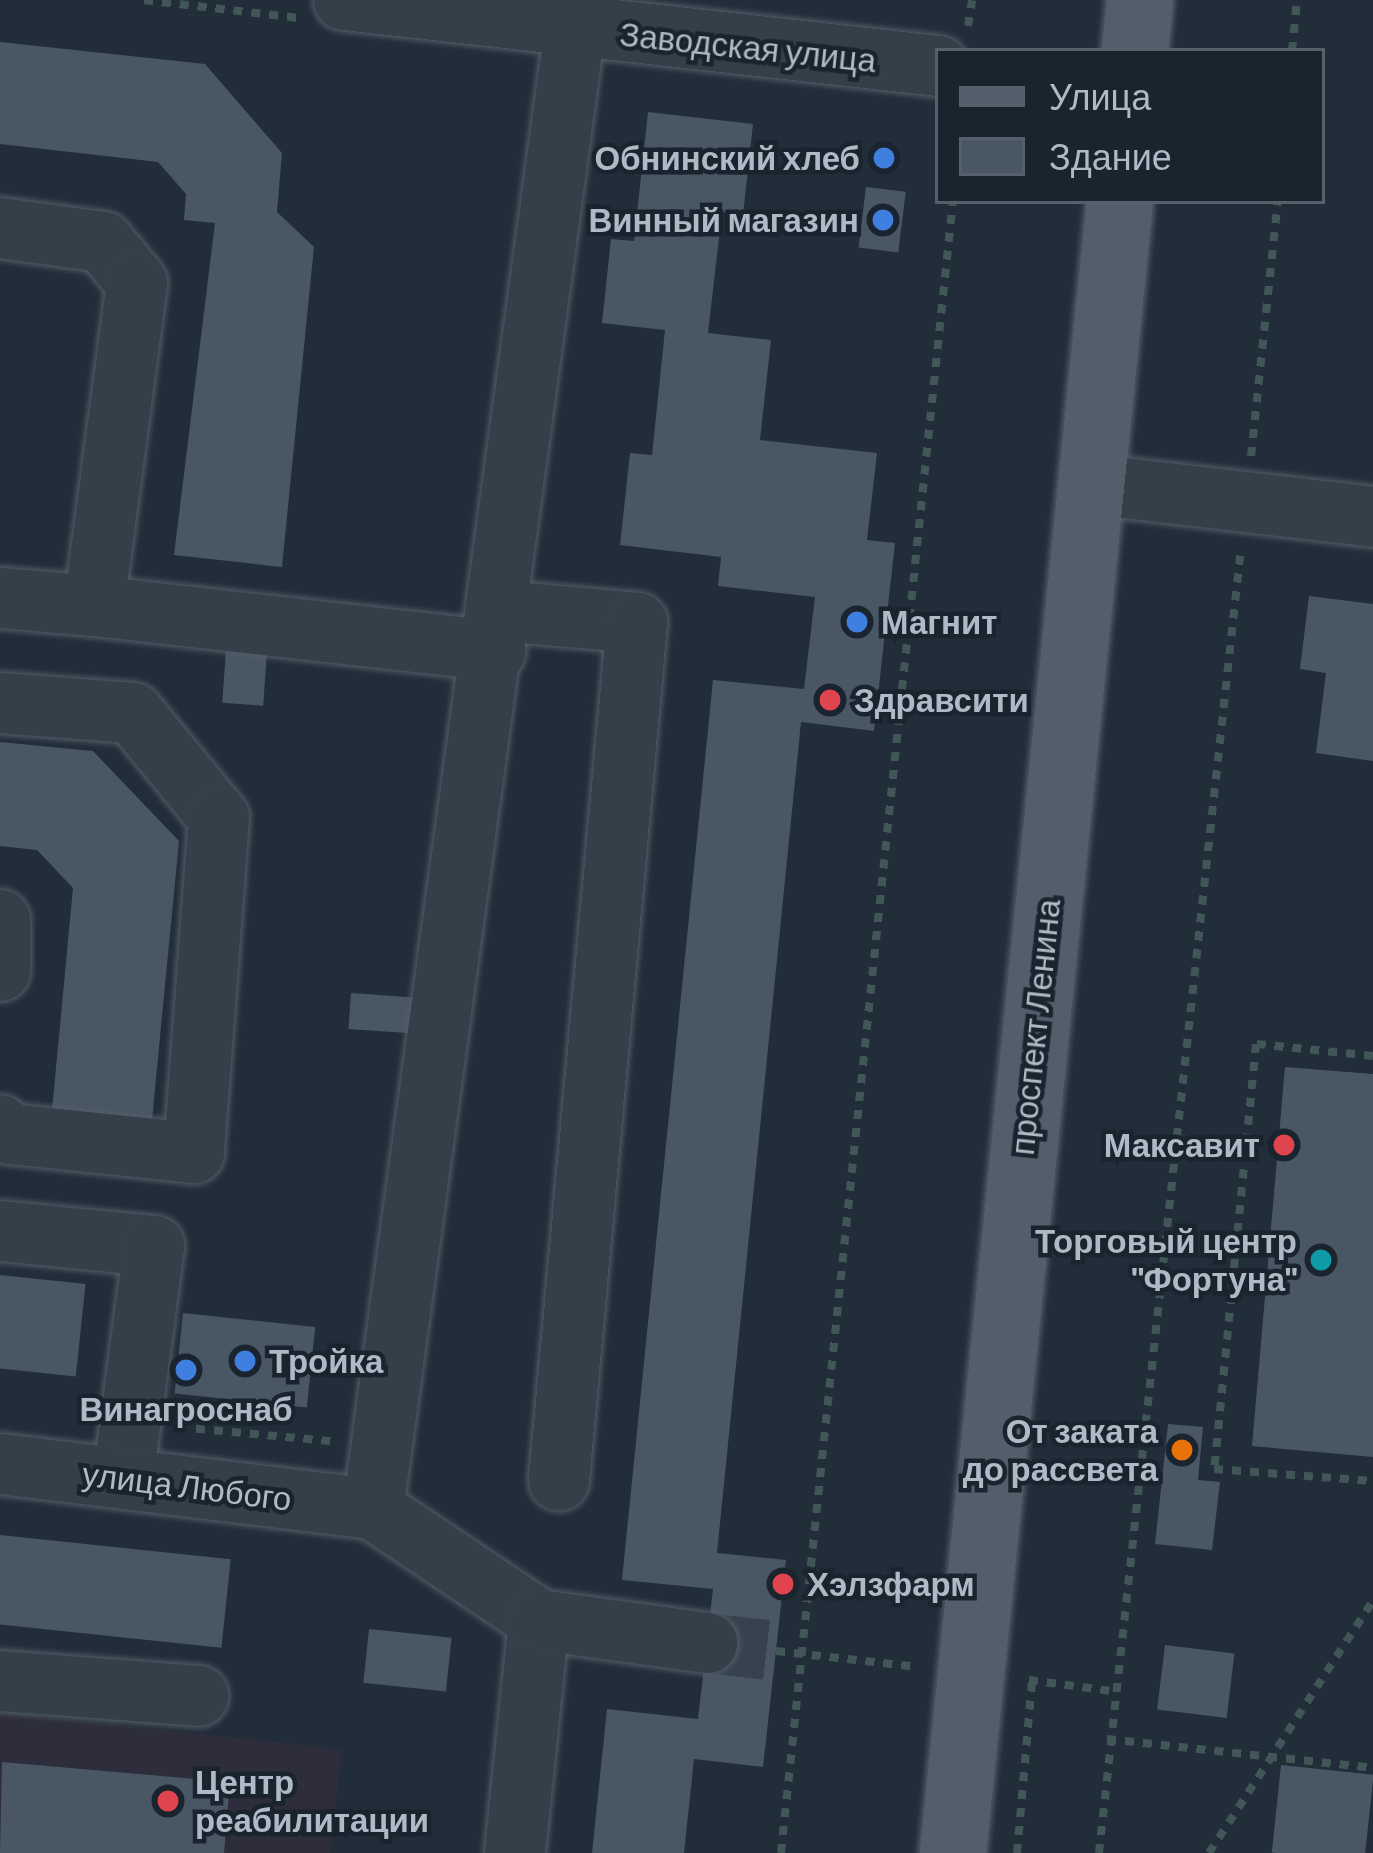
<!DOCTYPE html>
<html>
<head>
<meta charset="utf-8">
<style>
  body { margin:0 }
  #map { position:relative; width:1373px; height:1853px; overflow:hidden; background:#212d39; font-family:Barlow,sans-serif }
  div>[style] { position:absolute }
  .medical>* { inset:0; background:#2d2d3b }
  .building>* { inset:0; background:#495765; transform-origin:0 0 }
  .minor-tunnel>* { height:60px; margin-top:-30px; transform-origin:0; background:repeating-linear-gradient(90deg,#36424e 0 60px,transparent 0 90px) }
  .path>* { height:8px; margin-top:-4px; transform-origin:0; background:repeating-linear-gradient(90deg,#415657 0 9px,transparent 0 18px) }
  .roads { filter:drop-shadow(0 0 3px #525d67) drop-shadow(0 0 3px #525d67) }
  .minor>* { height:60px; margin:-30px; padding:0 30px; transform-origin:30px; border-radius:30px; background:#353f49 }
  .major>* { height:66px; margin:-33px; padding:0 33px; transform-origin:33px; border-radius:33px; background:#535e6a }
  .dots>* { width:33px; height:33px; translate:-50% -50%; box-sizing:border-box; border:6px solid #1a242e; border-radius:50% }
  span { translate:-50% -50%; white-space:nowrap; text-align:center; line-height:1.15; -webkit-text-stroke:9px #1a242e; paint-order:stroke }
  .street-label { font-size:33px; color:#afbac6 }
  .poi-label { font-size:33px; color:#afbac6; font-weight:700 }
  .right { translate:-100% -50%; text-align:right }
  .left { translate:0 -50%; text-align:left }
  .legend { position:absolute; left:935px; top:48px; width:390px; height:156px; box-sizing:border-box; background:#1a242e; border:3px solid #56606b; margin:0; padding:15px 21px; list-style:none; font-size:36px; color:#afbac6 }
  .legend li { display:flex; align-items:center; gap:24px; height:60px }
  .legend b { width:60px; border:3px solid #56606b }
</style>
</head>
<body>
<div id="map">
  <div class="medical">
    <i style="clip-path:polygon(0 1712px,342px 1749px,331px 1853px,0 1853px)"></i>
  </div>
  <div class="building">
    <i style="clip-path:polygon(0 42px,205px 64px,282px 153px,277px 212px,314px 247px,282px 567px,174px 555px,215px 223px,184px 220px,186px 194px,158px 162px,0 144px)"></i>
    <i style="clip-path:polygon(648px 112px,753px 124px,743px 215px,722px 212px,708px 333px,771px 340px,760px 440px,877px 453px,867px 540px,895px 543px,874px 731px,801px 722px,717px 1553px,786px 1560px,763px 1767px,694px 1759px,684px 1853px,592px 1853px,607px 1709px,698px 1719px,713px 1589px,622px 1580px,713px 680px,804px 689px,815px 597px,718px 586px,721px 557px,620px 545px,630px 453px,652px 455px,665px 330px,602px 323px,611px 239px,634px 241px)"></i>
    <i style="left:866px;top:187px;width:40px;height:61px;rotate:7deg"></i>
    <i style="clip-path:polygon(1309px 596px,1373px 604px,1373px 761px,1316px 753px,1326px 673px,1300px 669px)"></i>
    <i style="left:227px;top:635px;width:41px;height:68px;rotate:4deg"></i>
    <i style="clip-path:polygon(0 742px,93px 751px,179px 841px,152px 1120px,52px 1110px,73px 888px,37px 850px,0 846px)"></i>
    <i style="left:351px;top:993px;width:67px;height:36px;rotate:4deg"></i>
    <i style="clip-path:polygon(1285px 1067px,1373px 1074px,1373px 1457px,1252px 1446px)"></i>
    <i style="left:0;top:1275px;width:86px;height:93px;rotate:6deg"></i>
    <i style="left:183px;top:1313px;width:133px;height:81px;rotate:6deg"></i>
    <i style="clip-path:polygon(1168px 1424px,1203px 1427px,1198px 1480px,1220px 1482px,1212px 1550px,1155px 1544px)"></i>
    <i style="left:0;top:1535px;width:232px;height:89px;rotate:6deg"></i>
    <i style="left:369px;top:1629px;width:83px;height:54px;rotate:6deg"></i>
    <i style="left:1165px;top:1645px;width:70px;height:65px;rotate:7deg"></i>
    <i style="clip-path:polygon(2px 1762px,230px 1782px,224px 1853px,0 1853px)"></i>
    <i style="left:1281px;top:1765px;width:93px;height:88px;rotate:6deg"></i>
  </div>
  <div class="minor-tunnel">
    <i style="left:707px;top:1643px;width:69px;rotate:6.6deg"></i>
  </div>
  <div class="path">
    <i style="left:144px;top:0;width:156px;rotate:6.6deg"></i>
    <i style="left:968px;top:26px;width:26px;rotate:-81deg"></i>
    <i style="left:1292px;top:51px;width:51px;rotate:-84.4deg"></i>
    <i style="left:1251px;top:456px;width:256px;rotate:-84deg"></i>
    <i style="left:1373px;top:1056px;width:118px;rotate:-174.1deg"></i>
    <i style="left:1256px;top:1044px;width:427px;rotate:95.6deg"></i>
    <i style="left:1214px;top:1469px;width:159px;rotate:4.3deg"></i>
    <i style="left:178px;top:1427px;width:153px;rotate:5.3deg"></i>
    <i style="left:776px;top:1651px;width:143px;rotate:6.4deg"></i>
    <i style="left:1029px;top:1680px;width:83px;rotate:7.6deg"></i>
    <i style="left:1107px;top:1739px;width:268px;rotate:6.2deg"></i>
    <i style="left:781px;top:1853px;width:1661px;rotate:-84.06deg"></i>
    <i style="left:1017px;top:1853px;width:173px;rotate:-85deg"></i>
    <i style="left:1099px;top:1853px;width:1313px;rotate:-83.79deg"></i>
    <i style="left:1209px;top:1853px;width:302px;rotate:-57deg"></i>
  </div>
  <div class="roads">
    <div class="minor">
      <i style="left:344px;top:0;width:598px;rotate:6.34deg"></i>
      <i style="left:0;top:228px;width:104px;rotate:7.7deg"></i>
      <i style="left:103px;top:242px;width:53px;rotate:50.3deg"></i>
      <i style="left:137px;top:283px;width:326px;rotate:97.6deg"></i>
      <i style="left:94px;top:606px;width:94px;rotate:-175.1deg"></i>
      <i style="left:1089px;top:484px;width:286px;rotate:6.6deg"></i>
      <i style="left:94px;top:606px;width:404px;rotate:6.4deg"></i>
      <i style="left:501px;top:611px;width:137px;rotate:5deg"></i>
      <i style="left:637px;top:623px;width:861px;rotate:95.2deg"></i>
      <i style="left:0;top:703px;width:133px;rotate:4.3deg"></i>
      <i style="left:133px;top:713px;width:136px;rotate:50.7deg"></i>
      <i style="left:219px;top:818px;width:336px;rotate:94.3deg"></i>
      <i style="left:194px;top:1153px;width:185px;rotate:-174.1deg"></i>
      <i style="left:10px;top:1134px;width:13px;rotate:-138deg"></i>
      <i style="left:0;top:920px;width:51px;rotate:90deg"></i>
      <i style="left:0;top:1231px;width:155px;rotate:5.6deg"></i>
      <i style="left:154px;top:1246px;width:234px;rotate:97.6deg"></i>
      <i style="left:0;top:1464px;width:376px;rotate:6.9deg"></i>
      <i style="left:373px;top:1509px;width:200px;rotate:33.8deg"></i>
      <i style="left:539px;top:1620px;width:234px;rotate:95.9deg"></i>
      <i style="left:373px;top:1509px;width:1494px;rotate:-82.23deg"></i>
      <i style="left:539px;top:1620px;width:170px;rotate:7.8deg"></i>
      <i style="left:0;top:1681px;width:199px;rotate:4.3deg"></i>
    </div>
    <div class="major">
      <i style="left:1135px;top:51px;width:51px;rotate:-84.4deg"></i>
      <i style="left:953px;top:1853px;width:1660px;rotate:-84.23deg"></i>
    </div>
  </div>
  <div class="dots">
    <i style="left:884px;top:158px;background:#3f7fe0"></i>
    <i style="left:883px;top:220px;background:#3f7fe0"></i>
    <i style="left:857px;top:622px;background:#3f7fe0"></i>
    <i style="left:830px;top:700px;background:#e0444e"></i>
    <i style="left:1284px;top:1145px;background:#e0444e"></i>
    <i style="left:1321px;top:1260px;background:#0f9aa8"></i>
    <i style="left:245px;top:1361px;background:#3f7fe0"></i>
    <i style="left:186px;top:1370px;background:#3f7fe0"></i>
    <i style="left:1182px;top:1450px;background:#e8710a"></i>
    <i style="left:783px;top:1584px;background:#e0444e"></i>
    <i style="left:168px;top:1801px;background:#e0444e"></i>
  </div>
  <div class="street-label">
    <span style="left:748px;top:47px;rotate:6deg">Заводская улица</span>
    <span style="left:1035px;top:1027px;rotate:-84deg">проспект Ленина</span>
    <span style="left:187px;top:1486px;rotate:7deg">улица Любого</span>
  </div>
  <div class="poi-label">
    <span class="right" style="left:860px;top:158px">Обнинский хлеб</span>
    <span class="right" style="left:859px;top:220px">Винный магазин</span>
    <span class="left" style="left:881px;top:622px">Магнит</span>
    <span class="left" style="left:854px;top:700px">Здравсити</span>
    <span class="right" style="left:1260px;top:1145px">Максавит</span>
    <span class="right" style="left:1297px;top:1260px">Торговый центр<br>"Фортуна"</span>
    <span class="left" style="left:269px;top:1361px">Тройка</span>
    <span style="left:186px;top:1409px">Винагроснаб</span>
    <span class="right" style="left:1158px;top:1450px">От заката<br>до рассвета</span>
    <span class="left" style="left:807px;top:1584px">Хэлзфарм</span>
    <span class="left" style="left:195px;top:1801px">Центр<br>реабилитации</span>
  </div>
  <ul class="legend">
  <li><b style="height:15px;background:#535e6a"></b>Улица</li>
  <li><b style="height:33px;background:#495765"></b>Здание</li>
  </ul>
</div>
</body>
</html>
